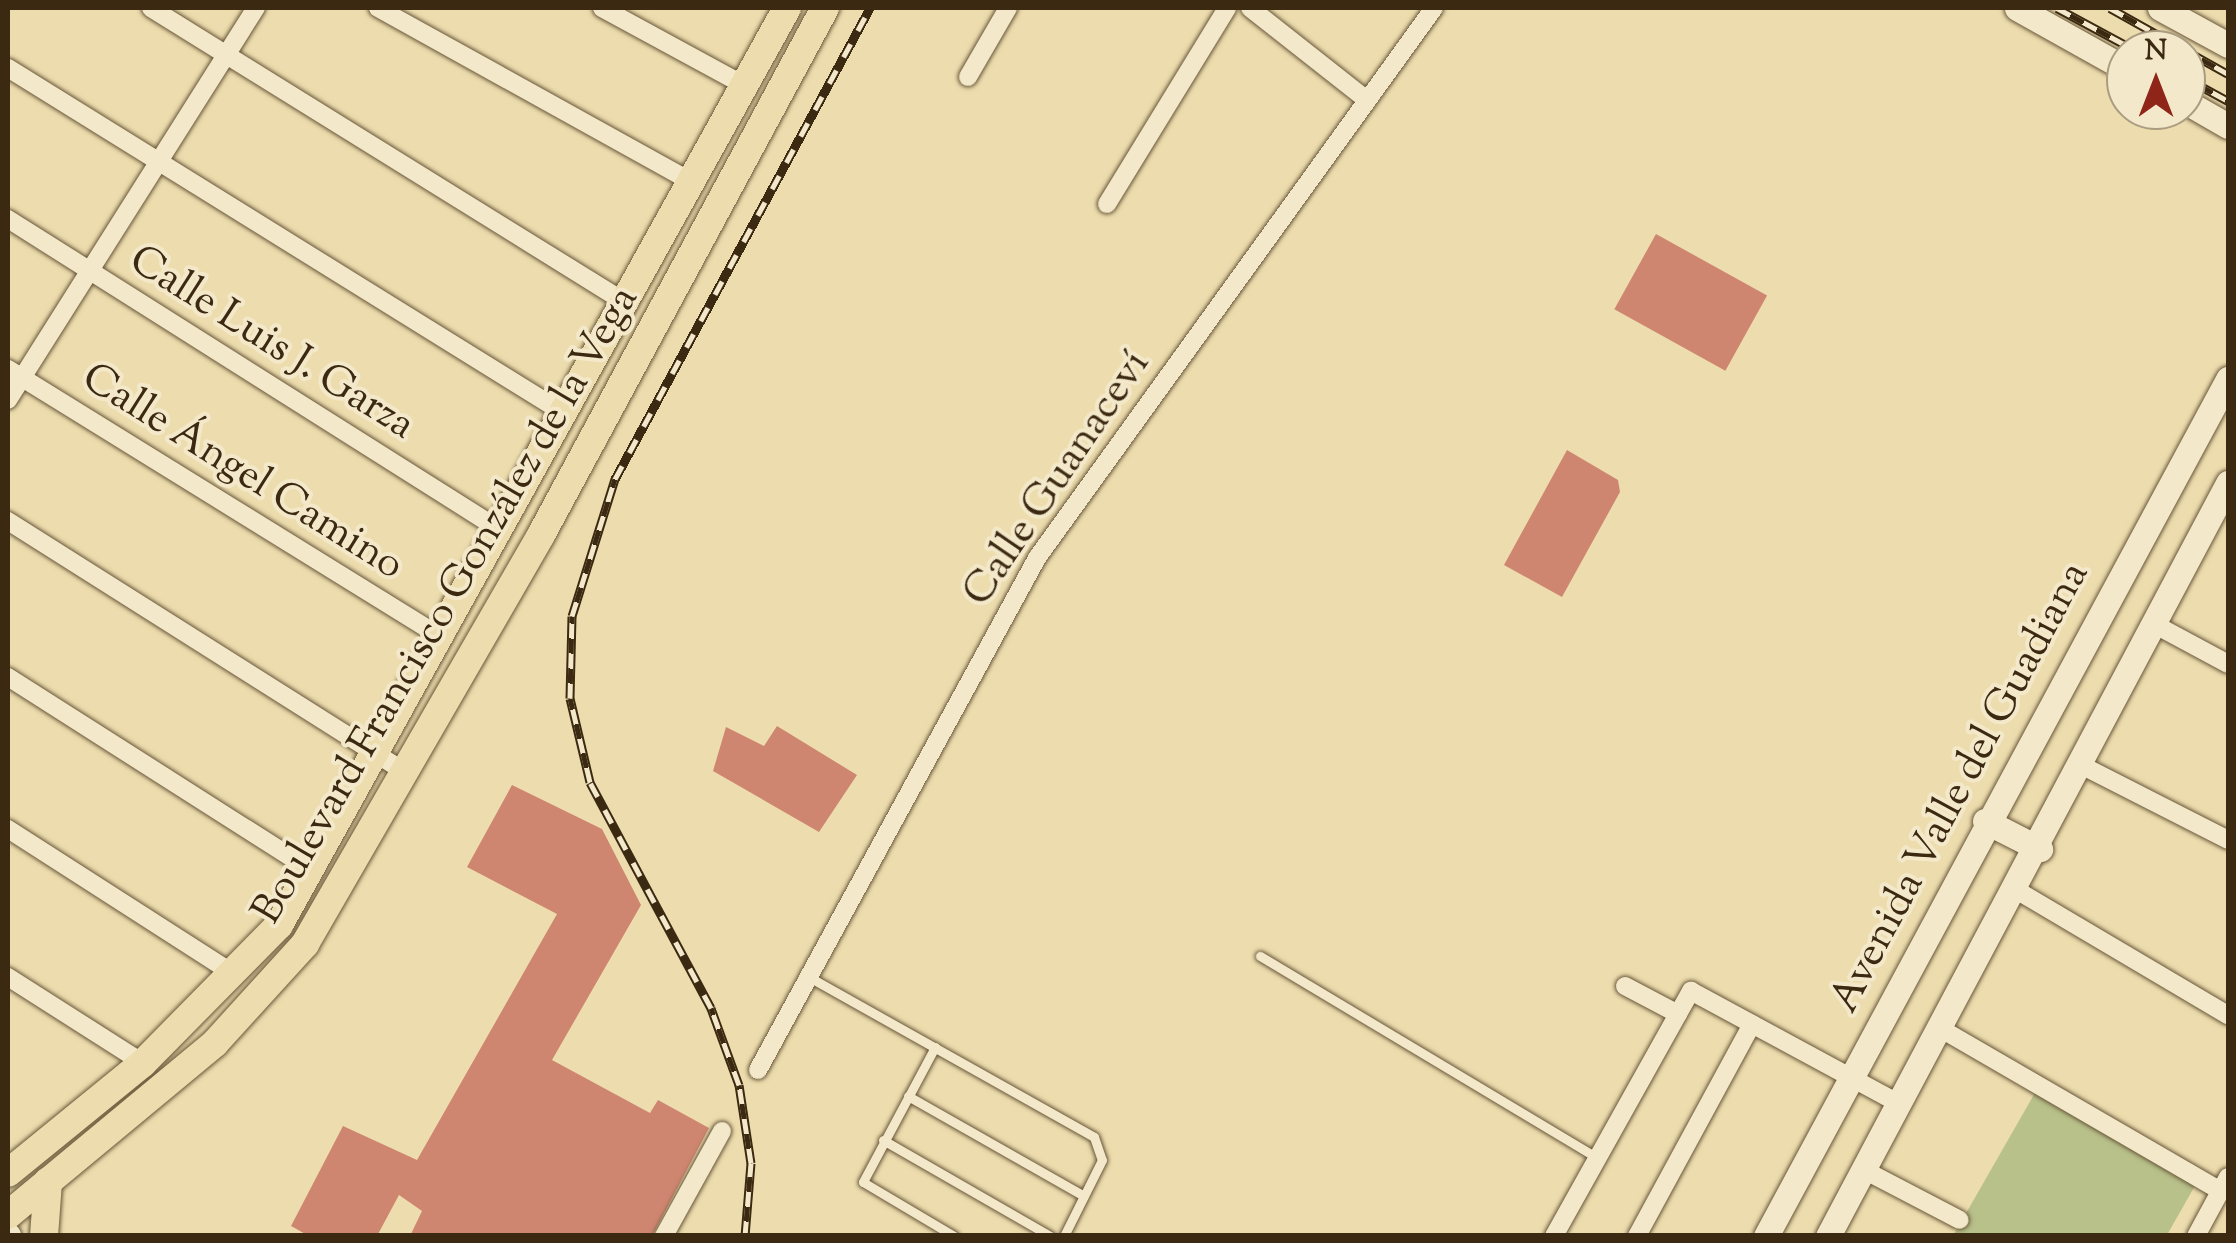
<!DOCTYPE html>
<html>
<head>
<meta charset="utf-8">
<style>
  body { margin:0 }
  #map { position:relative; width:2236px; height:1243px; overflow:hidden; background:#edddae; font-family:"Sorts Mill Goudy",serif }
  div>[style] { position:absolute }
  .green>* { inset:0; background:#b8c18a }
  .building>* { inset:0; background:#cf8671; transform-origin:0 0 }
  .roads { filter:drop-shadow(0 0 2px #685639) drop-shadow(0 0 2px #685639) }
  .lane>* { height:9px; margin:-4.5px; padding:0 4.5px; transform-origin:4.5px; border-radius:4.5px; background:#f3e9ca }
  .street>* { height:18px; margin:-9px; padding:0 9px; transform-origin:9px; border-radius:9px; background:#f3e9ca }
  .secondary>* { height:25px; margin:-12.5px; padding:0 12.5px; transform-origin:12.5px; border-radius:12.5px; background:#f3e9ca }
  .primary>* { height:28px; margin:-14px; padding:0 14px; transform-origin:14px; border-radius:14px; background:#edddae }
  .rail>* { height:9px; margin-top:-4.5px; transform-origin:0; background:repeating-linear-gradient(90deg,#f3e9ca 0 15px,#3c2912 0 30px); box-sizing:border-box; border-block:2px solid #3c2912 }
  span { translate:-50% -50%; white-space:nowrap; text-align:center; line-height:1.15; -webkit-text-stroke:8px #f3e9ca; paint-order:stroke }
  .street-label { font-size:42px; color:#3c2912 }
  .frame { position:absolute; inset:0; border:10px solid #3c2912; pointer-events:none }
  .north { position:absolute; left:2106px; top:30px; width:100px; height:100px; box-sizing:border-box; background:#f3e9ca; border:2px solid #aa9c80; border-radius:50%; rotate:0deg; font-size:28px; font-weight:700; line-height:40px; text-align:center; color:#3c2912 }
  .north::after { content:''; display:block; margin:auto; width:35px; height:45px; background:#8f2418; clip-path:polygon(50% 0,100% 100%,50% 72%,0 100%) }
</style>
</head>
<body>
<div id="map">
  <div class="green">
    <i style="clip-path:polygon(2036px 1091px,2196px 1184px,2167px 1235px,1953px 1236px)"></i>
  </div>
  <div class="building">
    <i style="left:1656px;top:234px;width:127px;height:86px;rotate:29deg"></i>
    <i style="clip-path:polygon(1567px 450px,1618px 480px,1620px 492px,1562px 597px,1504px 565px)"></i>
    <i style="clip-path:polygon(777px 726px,857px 775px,819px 832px,713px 771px,726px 727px,764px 746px)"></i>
    <i style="clip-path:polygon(512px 785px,602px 829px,641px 905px,552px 1060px,650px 1113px,658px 1100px,709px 1128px,652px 1236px,410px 1236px,422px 1211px,399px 1195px,377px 1236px,309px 1236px,291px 1226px,343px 1126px,417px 1160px,557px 914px,467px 867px)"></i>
  </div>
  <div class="roads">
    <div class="lane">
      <i style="left:1260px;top:956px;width:394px;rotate:30.9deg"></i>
      <i style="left:809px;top:977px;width:327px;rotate:29.3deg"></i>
      <i style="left:1094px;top:1137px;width:24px;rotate:71deg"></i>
      <i style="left:1102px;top:1160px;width:85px;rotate:116.6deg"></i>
      <i style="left:935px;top:1047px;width:153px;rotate:118.1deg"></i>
      <i style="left:863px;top:1182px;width:106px;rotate:30.7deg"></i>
      <i style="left:908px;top:1096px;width:202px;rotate:29.6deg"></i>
      <i style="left:883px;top:1140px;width:193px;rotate:29.9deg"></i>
    </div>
    <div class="street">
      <i style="left:151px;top:8px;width:556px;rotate:31.83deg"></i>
      <i style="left:378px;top:8px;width:357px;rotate:29deg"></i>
      <i style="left:602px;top:8px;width:162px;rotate:28.5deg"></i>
      <i style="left:1250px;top:8px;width:149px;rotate:38.2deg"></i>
      <i style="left:8px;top:68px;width:652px;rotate:31.84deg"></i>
      <i style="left:968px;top:77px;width:80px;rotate:-59.9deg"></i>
      <i style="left:1107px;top:204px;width:230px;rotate:-58.5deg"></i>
      <i style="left:8px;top:219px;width:578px;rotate:32.29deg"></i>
      <i style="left:8px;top:369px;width:509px;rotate:31.75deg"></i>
      <i style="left:8px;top:400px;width:464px;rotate:-57.7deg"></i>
      <i style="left:8px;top:521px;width:470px;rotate:32.3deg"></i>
      <i style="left:2152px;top:623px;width:86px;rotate:28.3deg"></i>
      <i style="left:8px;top:677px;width:361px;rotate:32.5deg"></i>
      <i style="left:2079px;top:764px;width:167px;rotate:27deg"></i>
      <i style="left:8px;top:829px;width:270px;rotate:32.7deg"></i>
      <i style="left:2018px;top:891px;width:244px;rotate:30.6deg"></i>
      <i style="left:8px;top:977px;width:160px;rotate:32.5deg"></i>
      <i style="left:1625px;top:986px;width:60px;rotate:27.8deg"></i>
      <i style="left:1943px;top:1030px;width:321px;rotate:30.1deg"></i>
      <i style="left:758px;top:1070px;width:583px;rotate:-61.41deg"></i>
      <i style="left:1037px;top:558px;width:678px;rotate:-54.18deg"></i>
      <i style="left:1862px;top:1169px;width:110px;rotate:27.5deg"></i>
      <i style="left:664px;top:1236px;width:120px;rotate:-61.1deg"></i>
      <i style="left:1554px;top:1236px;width:281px;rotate:-60.8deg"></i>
      <i style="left:1691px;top:991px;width:235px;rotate:28.4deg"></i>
      <i style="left:1637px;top:1236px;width:241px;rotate:-61.5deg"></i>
      <i style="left:2196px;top:1236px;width:67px;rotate:-61.5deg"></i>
    </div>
    <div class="secondary">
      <i style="left:2017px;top:8px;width:125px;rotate:29.2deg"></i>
      <i style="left:2160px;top:8px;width:77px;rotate:28.6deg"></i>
      <i style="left:2186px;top:102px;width:48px;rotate:29.7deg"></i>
      <i style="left:1985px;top:821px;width:62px;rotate:27deg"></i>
      <i style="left:8px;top:1235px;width:1px;rotate:90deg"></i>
      <i style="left:1766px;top:1236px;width:974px;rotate:-61.67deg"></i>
      <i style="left:1828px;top:1236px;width:853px;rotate:-62.02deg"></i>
    </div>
    <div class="primary">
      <i style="left:8px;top:1173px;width:174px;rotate:-39.2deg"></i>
      <i style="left:143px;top:1063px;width:194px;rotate:-45.4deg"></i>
      <i style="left:279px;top:925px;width:1048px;rotate:-61.01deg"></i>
      <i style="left:8px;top:1215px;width:269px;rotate:-39.7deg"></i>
      <i style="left:215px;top:1043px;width:134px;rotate:-47.7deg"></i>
      <i style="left:305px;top:944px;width:472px;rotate:-60deg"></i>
      <i style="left:541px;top:535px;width:599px;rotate:-61.68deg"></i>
      <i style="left:44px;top:1236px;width:55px;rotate:-85.8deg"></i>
    </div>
  </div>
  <div class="rail">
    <i style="left:2057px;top:8px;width:89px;rotate:28.3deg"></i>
    <i style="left:2110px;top:8px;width:135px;rotate:29.2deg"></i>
    <i style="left:2186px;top:78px;width:48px;rotate:28.7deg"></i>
    <i style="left:745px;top:1236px;width:73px;rotate:-85.3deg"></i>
    <i style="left:751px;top:1163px;width:79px;rotate:-98.7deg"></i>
    <i style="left:739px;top:1085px;width:82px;rotate:-110deg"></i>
    <i style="left:711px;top:1008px;width:256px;rotate:-118.2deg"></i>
    <i style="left:590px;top:782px;width:86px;rotate:-103.4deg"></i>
    <i style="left:570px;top:698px;width:82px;rotate:-88.6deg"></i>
    <i style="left:572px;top:616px;width:144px;rotate:-72.6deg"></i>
    <i style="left:615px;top:479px;width:536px;rotate:-61.57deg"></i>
  </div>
  <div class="street-label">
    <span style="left:271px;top:344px;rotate:32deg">Calle Luis J. Garza</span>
    <span style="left:242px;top:473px;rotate:32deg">Calle Ángel Camino</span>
    <span style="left:1058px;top:479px;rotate:-56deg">Calle Guanaceví</span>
    <span style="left:447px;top:606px;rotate:-60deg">Boulevard Francisco González de la Vega</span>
    <span style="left:1961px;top:788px;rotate:-62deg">Avenida Valle del Guadiana</span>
  </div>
  <div class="frame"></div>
  <div class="north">N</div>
</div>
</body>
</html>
